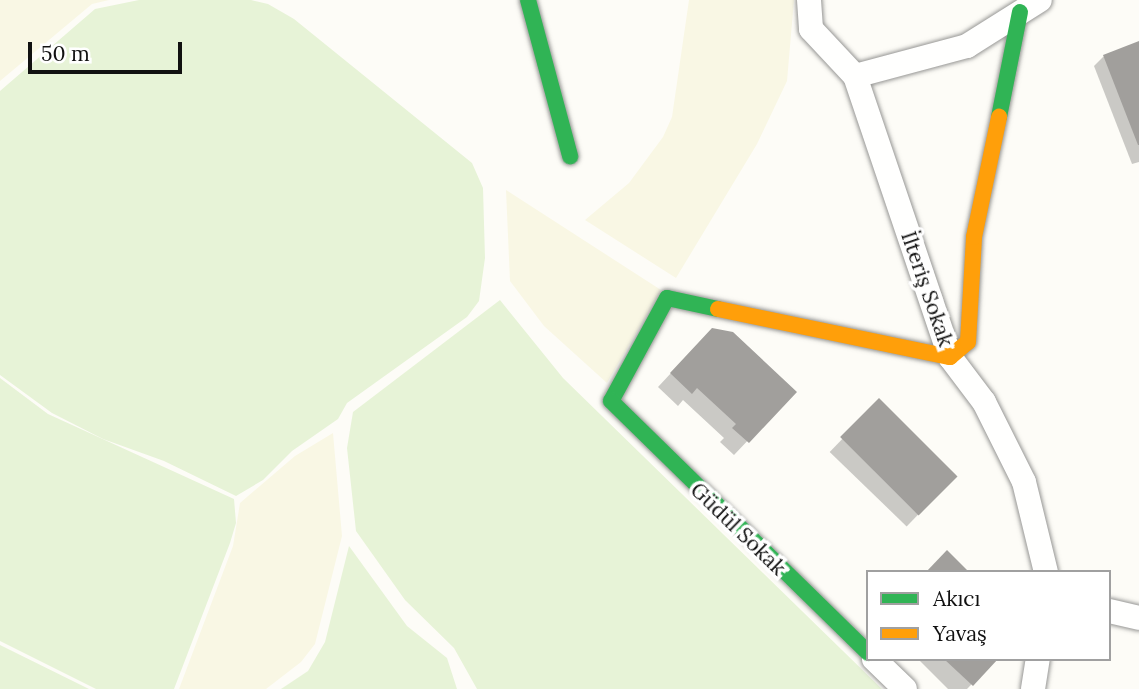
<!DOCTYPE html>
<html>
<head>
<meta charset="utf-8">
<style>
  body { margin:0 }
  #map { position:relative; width:1139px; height:689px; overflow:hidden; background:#fdfcf7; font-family:Lora,serif }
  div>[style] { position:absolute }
  .farmland>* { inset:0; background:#f9f7e4 }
  .green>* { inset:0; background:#e7f3d7 }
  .shadow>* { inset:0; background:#0003; transform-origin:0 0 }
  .building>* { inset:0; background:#a19f9c; transform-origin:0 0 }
  .roads { filter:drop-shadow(0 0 2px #979795) drop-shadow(0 0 2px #979795) }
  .street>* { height:24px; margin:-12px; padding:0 12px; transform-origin:12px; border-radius:12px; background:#fffffe }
  .fast>* { height:16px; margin:-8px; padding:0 8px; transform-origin:8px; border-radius:8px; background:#30b455 }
  .slow>* { height:16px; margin:-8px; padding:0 8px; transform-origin:8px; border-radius:8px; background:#ff9f0a }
  span { translate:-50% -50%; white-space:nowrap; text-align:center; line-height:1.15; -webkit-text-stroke:7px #fff; paint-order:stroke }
  .street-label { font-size:21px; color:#111 }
  .legend { position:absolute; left:866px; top:570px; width:245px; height:91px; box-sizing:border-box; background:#fff; border:2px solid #a0a0a0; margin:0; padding:9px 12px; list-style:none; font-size:21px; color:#111 }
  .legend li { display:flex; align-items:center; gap:14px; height:35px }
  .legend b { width:35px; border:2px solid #a0a0a0 }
  .scale { position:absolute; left:28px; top:42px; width:154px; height:32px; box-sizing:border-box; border:4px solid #111; border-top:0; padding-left:9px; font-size:21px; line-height:24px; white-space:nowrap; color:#111; -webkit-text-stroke:5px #fff; paint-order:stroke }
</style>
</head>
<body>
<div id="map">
  <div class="farmland">
    <i style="clip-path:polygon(0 0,109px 0,92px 4px,0 81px)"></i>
    <i style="clip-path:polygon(689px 0,794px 0,787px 81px,757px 144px,676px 278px,585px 220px,629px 183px,663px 137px,672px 117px)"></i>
    <i style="clip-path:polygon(506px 190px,661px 290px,607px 383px,544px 326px,510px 281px)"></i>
    <i style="clip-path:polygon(333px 433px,342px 536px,315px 644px,301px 662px,266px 689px,179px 689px,233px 546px,240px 503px,295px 456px)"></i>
  </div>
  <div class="green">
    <i style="clip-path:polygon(139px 0,251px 0,268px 4px,294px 19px,472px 163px,483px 188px,485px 258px,479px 301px,467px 317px,347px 403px,338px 419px,292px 451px,263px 480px,236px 496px,164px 461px,103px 439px,52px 413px,0 375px,0 91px,95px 9px)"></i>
    <i style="clip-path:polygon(500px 300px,563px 378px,882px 689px,477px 689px,454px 648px,405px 600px,356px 531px,347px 448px,353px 412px)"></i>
    <i style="clip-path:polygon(0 378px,48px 414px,234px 499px,236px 523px,230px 543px,174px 689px,96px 689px,0 641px)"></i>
    <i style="clip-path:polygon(349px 546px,407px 626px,447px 658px,457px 689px,281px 689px,308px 671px,325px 642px)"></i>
    <i style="clip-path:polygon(0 645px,89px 689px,0 689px)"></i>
  </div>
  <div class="shadow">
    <i style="clip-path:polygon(1139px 43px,1139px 162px,1132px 164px,1094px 66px,1103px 57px)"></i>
    <i style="clip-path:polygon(698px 344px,794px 392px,734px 455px,720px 442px,724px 438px,683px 400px,678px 406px,658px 387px)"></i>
    <i style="left:879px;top:401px;width:107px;height:71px;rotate:44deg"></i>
    <i style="clip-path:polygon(918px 659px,996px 659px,967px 689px,948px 689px)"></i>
  </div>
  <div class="building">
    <i style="clip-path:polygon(1139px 41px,1139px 145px,1138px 145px,1103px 55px)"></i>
    <i style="clip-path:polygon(712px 328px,733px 332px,797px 392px,749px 443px,732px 428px,736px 424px,697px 388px,692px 394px,670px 373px)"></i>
    <i style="left:879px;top:398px;width:111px;height:55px;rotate:45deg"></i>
    <i style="clip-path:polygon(947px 550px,969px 572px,926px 572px)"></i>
    <i style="clip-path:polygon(944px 659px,998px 659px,973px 686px)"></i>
  </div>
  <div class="roads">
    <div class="street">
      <i style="left:809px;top:0;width:29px;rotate:86deg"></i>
      <i style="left:811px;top:29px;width:64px;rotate:46.9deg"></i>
      <i style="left:855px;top:76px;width:297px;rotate:71.3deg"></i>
      <i style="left:950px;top:357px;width:56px;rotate:52.9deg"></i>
      <i style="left:984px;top:402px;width:89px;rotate:63.4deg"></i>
      <i style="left:1024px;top:482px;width:93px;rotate:76.3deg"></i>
      <i style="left:855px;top:76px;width:116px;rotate:-15deg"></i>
      <i style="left:967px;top:46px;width:86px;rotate:-32.2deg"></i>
      <i style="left:1109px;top:611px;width:31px;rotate:13deg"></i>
      <i style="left:874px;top:659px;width:43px;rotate:44.1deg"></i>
      <i style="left:1033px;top:689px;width:30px;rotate:-81deg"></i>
    </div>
    <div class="fast">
      <i style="left:528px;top:0;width:162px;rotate:74.9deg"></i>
      <i style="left:999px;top:117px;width:107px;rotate:-78.7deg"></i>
      <i style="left:718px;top:309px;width:52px;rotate:-167.8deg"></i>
      <i style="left:667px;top:298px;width:117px;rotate:118.5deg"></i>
      <i style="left:611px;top:401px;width:360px;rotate:44.4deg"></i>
    </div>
    <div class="slow">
      <i style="left:718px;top:309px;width:237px;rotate:11.7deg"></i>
      <i style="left:950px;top:357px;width:23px;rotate:-40deg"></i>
      <i style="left:968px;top:342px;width:105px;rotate:-86.7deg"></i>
      <i style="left:974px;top:237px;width:123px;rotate:-78.2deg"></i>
    </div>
  </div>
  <div class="street-label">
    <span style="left:927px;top:289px;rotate:71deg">İlteriş Sokak</span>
    <span style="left:738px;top:529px;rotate:44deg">Güdül Sokak</span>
  </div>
  <ul class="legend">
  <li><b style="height:9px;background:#30b455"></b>Akıcı</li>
  <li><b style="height:9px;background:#ff9f0a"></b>Yavaş</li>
  </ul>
  <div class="scale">50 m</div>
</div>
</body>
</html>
